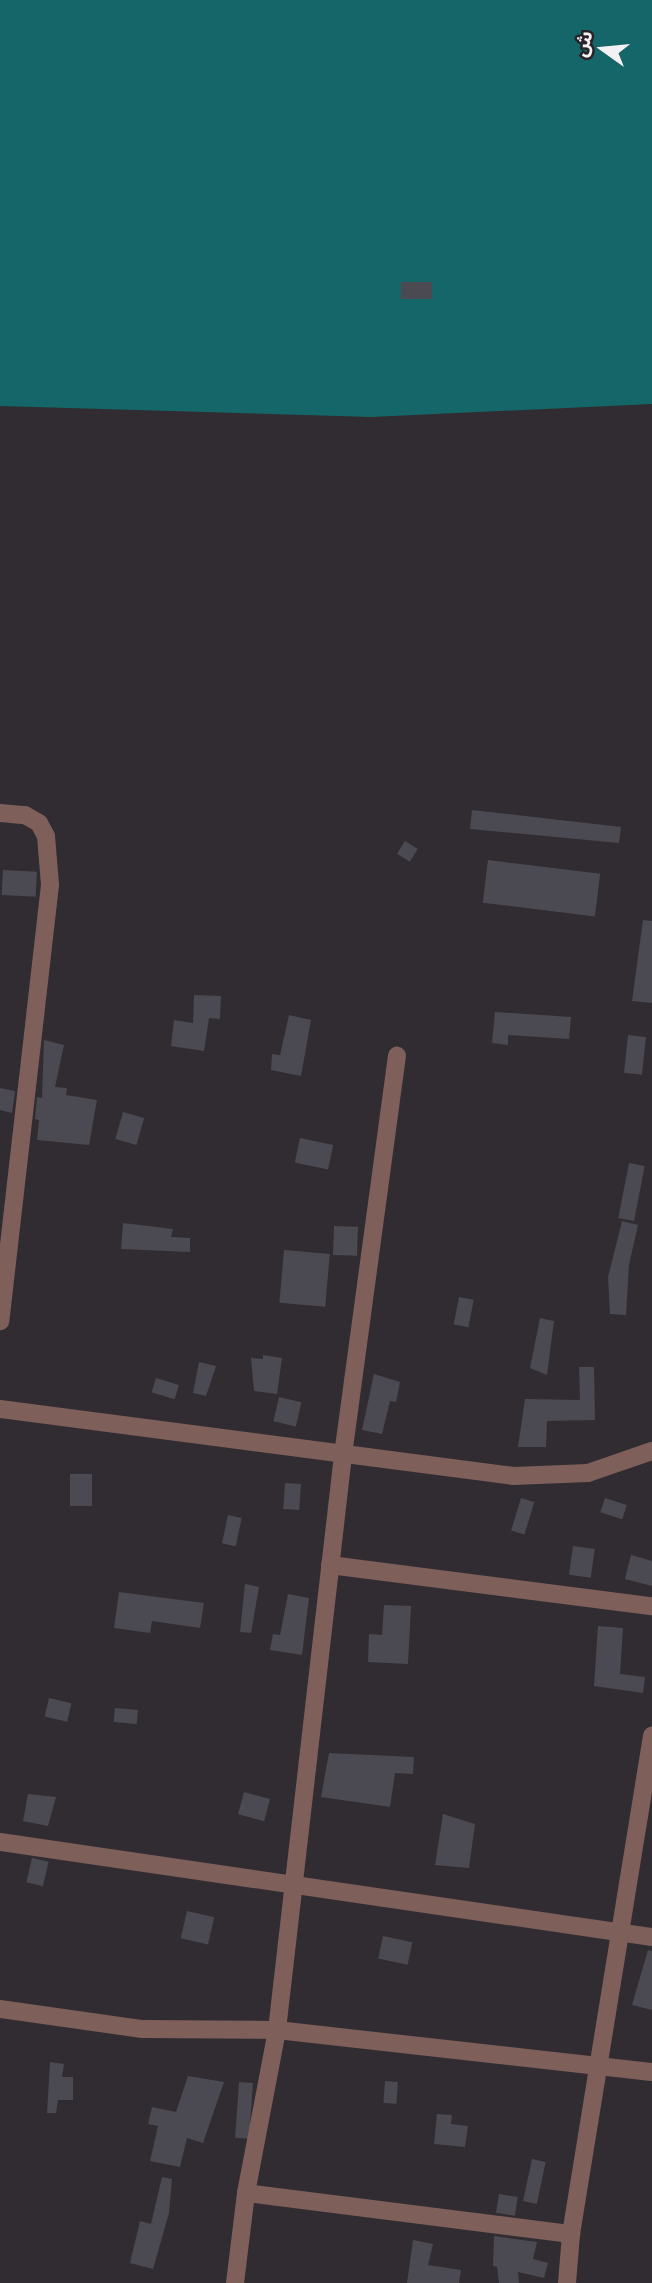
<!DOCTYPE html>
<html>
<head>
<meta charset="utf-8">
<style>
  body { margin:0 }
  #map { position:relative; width:652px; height:2283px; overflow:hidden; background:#312c32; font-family:"Open Sans","Noto Sans Arabic",sans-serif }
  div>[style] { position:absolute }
  .water>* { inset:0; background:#146668 }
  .building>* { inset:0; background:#4b4951; transform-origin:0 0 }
  .minor>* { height:18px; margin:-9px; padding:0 9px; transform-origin:9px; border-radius:9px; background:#7e5f5a }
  span { translate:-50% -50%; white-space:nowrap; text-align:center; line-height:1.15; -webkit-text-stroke:5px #272228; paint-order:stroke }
  .north { position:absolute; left:568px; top:14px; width:70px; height:70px; -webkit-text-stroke:5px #272228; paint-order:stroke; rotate:285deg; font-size:19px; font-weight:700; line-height:28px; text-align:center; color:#f4f1f5 }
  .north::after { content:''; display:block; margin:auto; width:24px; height:32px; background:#f4f1f5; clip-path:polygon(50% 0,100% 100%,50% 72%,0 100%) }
</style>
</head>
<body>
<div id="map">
  <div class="water">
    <i style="clip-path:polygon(0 0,652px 0,652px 404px,371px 417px,0 406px)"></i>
  </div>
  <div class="building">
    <i style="left:432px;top:282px;width:17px;height:31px;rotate:90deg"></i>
    <i style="clip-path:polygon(472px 810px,621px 827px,619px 843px,470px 829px)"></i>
    <i style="left:405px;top:841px;width:15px;height:15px;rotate:32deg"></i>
    <i style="left:488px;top:860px;width:113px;height:43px;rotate:7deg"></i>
    <i style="left:3px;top:870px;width:34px;height:25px;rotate:3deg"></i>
    <i style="clip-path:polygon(643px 920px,652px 921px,652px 1003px,632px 1001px)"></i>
    <i style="clip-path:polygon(194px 995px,221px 996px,220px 1019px,209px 1018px,204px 1051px,171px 1046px,174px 1020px,193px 1023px)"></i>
    <i style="clip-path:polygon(495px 1012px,571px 1017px,569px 1039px,508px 1035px,508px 1045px,492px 1043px)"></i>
    <i style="clip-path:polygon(289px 1015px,311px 1020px,301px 1076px,271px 1070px,272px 1054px,280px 1055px)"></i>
    <i style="left:628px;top:1035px;width:18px;height:38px;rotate:6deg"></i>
    <i style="clip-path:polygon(44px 1040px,64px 1045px,55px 1087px,67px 1088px,66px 1095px,97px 1100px,89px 1145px,37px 1140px,39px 1120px,35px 1119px,37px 1097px,42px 1098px)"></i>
    <i style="clip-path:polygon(0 1088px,15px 1091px,12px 1113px,0 1110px)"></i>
    <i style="left:123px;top:1112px;width:22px;height:28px;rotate:16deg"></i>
    <i style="left:300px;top:1138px;width:34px;height:25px;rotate:12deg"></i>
    <i style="left:629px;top:1163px;width:16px;height:56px;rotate:11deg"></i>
    <i style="clip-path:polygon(622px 1221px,638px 1225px,629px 1265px,626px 1315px,610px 1314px,608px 1277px)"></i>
    <i style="clip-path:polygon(123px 1223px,173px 1229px,171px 1237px,190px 1238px,190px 1252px,121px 1249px)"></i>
    <i style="left:334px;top:1226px;width:24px;height:29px;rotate:2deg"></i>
    <i style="left:284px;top:1250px;width:46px;height:53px;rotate:5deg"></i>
    <i style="left:459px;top:1297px;width:15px;height:28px;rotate:11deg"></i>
    <i style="clip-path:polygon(540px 1318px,554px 1321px,547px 1375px,530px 1368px)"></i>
    <i style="clip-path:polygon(263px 1355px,282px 1358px,277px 1394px,254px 1391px,251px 1358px,263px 1359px)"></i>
    <i style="clip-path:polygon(199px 1362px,216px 1366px,206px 1396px,193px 1393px)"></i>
    <i style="clip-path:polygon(579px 1367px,594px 1367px,595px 1420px,547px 1421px,546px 1447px,518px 1447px,525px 1399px,580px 1400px)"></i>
    <i style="clip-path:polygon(374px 1374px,400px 1382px,396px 1402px,390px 1401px,382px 1434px,362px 1430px)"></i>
    <i style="left:156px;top:1378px;width:24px;height:15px;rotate:17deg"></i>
    <i style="left:279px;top:1397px;width:23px;height:25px;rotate:13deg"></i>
    <i style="left:70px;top:1474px;width:22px;height:32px"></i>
    <i style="left:285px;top:1483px;width:16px;height:26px;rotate:4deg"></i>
    <i style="left:521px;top:1498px;width:14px;height:34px;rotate:17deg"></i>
    <i style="left:605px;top:1498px;width:23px;height:15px;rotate:18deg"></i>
    <i style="left:228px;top:1515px;width:14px;height:29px;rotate:12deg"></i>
    <i style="left:573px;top:1546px;width:22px;height:29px;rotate:8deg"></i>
    <i style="clip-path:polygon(631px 1555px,652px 1561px,652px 1586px,625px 1579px)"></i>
    <i style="clip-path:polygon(245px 1584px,259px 1587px,251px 1633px,240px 1632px)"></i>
    <i style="clip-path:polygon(119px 1592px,204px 1603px,200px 1628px,152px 1621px,150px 1633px,114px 1628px)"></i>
    <i style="clip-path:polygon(288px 1594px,309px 1598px,302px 1655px,270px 1650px,273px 1634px,280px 1635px)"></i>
    <i style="clip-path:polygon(384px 1605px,411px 1606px,408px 1664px,368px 1662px,369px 1634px,382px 1635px)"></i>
    <i style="clip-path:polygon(598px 1626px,623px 1628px,620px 1674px,645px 1677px,643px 1693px,594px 1686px)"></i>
    <i style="left:49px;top:1698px;width:23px;height:19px;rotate:13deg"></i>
    <i style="left:115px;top:1708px;width:23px;height:14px;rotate:5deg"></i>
    <i style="clip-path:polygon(329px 1753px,414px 1757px,413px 1774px,395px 1773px,390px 1807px,321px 1797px)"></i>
    <i style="left:244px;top:1792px;width:27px;height:23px;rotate:15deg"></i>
    <i style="clip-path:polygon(28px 1794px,56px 1797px,48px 1826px,23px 1821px)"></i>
    <i style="clip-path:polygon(443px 1814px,475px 1824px,469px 1868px,435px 1865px)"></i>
    <i style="left:32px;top:1858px;width:17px;height:25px;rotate:13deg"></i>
    <i style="left:187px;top:1911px;width:28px;height:28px;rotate:13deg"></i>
    <i style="left:383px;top:1936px;width:30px;height:23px;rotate:12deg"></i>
    <i style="clip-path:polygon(648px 1950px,652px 1951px,652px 2010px,632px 2005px)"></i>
    <i style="clip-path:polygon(50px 2062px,64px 2064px,62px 2077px,73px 2077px,73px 2100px,58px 2100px,56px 2113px,47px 2113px)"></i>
    <i style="clip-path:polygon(188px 2076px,224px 2082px,203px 2143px,187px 2138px,180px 2167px,150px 2161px,158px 2126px,148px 2124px,152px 2107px,176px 2112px)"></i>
    <i style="left:385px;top:2081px;width:13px;height:22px;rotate:4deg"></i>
    <i style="left:239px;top:2082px;width:14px;height:56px;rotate:4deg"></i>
    <i style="clip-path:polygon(437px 2114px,452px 2115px,451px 2124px,468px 2126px,465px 2147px,434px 2144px)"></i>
    <i style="left:532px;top:2159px;width:14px;height:43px;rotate:12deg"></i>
    <i style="clip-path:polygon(162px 2177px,172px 2179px,169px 2213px,153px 2269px,130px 2263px,140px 2221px,151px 2224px)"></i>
    <i style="left:499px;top:2194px;width:19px;height:19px;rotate:9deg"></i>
    <i style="clip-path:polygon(494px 2236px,537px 2242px,533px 2259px,548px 2263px,544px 2278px,518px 2272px,519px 2283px,499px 2283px,497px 2267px,493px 2266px)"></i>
    <i style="clip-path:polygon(413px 2240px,433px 2244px,428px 2265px,461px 2270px,459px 2283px,407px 2283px)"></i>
  </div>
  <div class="minor">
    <i style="left:0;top:813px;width:25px;rotate:5deg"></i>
    <i style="left:25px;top:815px;width:16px;rotate:30deg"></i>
    <i style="left:39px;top:823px;width:15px;rotate:62deg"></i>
    <i style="left:46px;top:836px;width:49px;rotate:85.3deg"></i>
    <i style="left:50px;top:885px;width:439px;rotate:96.5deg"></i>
    <i style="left:0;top:1409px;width:518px;rotate:7.43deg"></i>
    <i style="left:514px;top:1476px;width:74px;rotate:-2.3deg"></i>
    <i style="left:588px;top:1473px;width:68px;rotate:-19deg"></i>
    <i style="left:330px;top:1565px;width:325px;rotate:7.3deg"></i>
    <i style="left:0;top:1842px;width:659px;rotate:8.29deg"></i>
    <i style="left:0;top:2009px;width:144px;rotate:8deg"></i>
    <i style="left:143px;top:2029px;width:134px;rotate:0.4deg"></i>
    <i style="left:277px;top:2030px;width:377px;rotate:6.4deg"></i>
    <i style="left:246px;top:2193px;width:328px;rotate:7.2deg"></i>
    <i style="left:235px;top:2283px;width:91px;rotate:-83deg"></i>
    <i style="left:246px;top:2193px;width:166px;rotate:-79.2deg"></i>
    <i style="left:277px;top:2030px;width:579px;rotate:-83.45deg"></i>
    <i style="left:343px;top:1455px;width:403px;rotate:-82.3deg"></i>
    <i style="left:567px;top:2283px;width:49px;rotate:-85.3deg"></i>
    <i style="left:571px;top:2234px;width:505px;rotate:-80.76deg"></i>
  </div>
  <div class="north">ش</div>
</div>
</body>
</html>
